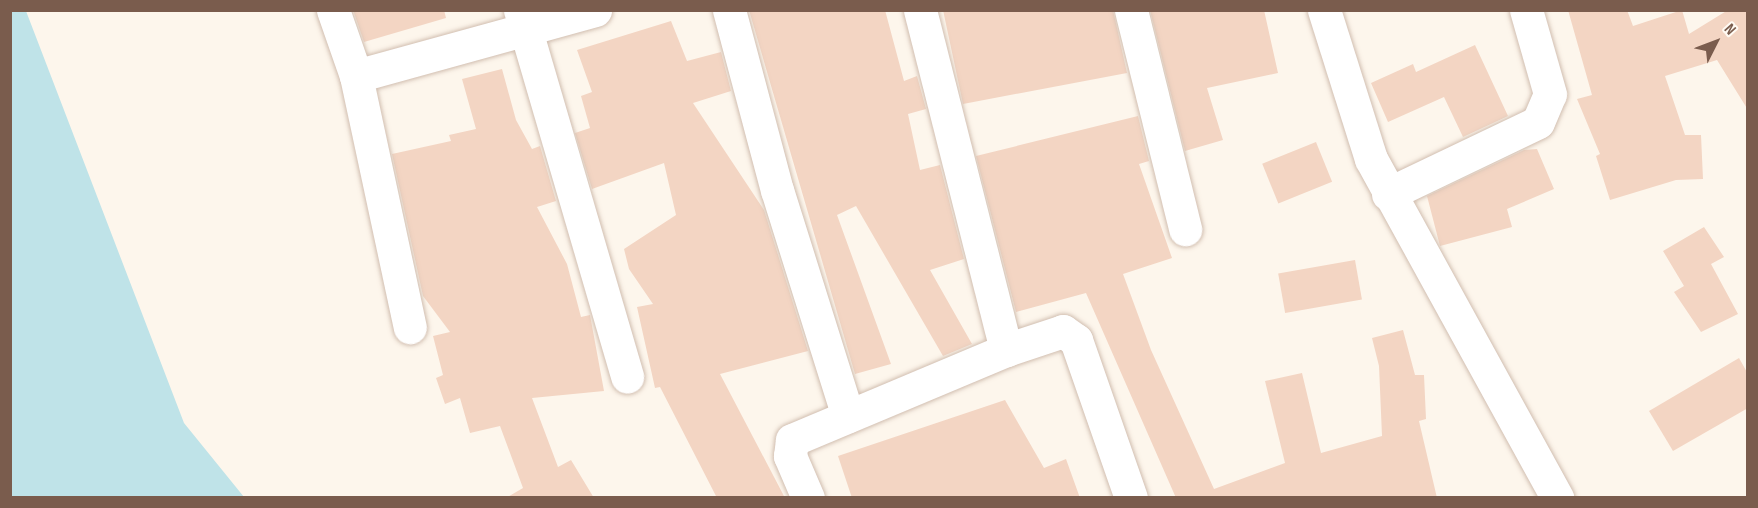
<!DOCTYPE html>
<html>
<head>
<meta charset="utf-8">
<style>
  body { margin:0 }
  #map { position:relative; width:1758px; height:508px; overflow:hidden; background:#fdf6ec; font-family:"Sofia Sans Condensed",sans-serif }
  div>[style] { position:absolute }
  .water>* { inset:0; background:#bfe3e8 }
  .building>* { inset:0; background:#f3d5c3; transform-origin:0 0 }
  .roads { filter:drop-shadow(0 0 2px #d1beb0) drop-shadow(0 0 2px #d1beb0) }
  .minor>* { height:33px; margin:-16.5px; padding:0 16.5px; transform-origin:16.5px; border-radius:16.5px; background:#fff }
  span { translate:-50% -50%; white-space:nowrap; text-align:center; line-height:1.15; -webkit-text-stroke:4.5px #fffaf3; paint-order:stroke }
  .frame { position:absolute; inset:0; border:12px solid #7a5c4d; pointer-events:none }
  .north { position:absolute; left:1686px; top:12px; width:60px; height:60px; -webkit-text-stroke:4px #fffaf3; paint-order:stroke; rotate:48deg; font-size:16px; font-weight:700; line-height:24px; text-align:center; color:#7a5c4d }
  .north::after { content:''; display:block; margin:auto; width:21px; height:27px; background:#7a5c4d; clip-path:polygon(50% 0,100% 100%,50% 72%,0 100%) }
</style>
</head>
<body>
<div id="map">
  <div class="water">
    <i style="clip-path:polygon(10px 11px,26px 11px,184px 423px,244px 497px,11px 497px)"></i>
  </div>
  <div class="building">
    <i style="clip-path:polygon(353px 10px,444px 10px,446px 18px,364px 42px)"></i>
    <i style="clip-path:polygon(749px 10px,885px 10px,904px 81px,917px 76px,926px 109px,908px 114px,920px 170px,940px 165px,964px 259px,930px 270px,972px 344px,943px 356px,856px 206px,837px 215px,891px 364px,855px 374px)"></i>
    <i style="clip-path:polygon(943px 10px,1113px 10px,1127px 73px,963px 104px)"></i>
    <i style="clip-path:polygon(1150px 10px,1264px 10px,1278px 73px,1207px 88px,1223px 140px,1185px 151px)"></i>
    <i style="clip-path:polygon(1568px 10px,1627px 10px,1633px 26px,1682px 10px,1689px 34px,1728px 10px,1748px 10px,1748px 110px,1717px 60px,1665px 76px,1685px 135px,1701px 135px,1703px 179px,1676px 180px,1610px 200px,1596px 156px,1600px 154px,1577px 99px,1592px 95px)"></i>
    <i style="clip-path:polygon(671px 21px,687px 61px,721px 52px,731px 91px,693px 103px,764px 210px,808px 351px,720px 374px,785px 498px,717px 498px,660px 387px,655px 388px,637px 307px,653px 304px,629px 269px,624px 249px,676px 215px,664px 163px,592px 189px,575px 133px,590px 128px,581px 96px,592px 92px,577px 50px)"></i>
    <i style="clip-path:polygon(1475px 45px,1508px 116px,1463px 137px,1444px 97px,1388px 122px,1371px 83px,1413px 64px,1416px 72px)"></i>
    <i style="clip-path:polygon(502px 69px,516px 120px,532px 149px,540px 146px,556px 201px,537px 207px,567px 264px,581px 317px,590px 315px,604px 391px,532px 398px,558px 467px,571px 460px,594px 498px,506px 498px,523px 488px,500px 426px,470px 433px,460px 398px,445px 404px,436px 378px,443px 375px,433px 336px,450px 332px,423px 296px,392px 154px,451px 141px,449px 135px,476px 129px,462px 79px)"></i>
    <i style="clip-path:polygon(1138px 116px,1149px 161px,1139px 164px,1172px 258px,1123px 274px,1151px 350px,1214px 489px,1285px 463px,1265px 381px,1302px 373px,1321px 453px,1382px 436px,1379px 366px,1372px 338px,1403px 330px,1415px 375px,1424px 375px,1426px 419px,1419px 421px,1437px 498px,1176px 498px,1086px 293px,1016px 312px,976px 156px)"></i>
    <i style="left:1316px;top:142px;width:43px;height:58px;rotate:68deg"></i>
    <i style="clip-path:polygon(1537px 149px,1554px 189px,1507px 209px,1512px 227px,1440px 246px,1427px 196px,1524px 150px)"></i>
    <i style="clip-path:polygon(1704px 227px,1724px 257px,1711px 264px,1738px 314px,1701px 332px,1674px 292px,1684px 286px,1663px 251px)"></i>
    <i style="left:1355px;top:260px;width:40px;height:78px;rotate:80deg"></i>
    <i style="clip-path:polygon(1739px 358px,1748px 374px,1748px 408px,1673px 451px,1649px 411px)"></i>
    <i style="clip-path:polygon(1005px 400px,1044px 468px,1066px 459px,1080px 498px,852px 498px,838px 456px)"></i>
  </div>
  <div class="roads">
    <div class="minor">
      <i style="left:333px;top:10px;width:70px;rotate:70.8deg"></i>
      <i style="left:356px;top:76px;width:248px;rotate:-15.4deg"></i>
      <i style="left:520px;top:10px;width:382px;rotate:73.7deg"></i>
      <i style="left:729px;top:10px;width:186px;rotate:75.1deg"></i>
      <i style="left:777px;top:190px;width:237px;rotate:72.6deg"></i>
      <i style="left:920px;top:10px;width:351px;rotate:75.8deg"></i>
      <i style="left:1006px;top:350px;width:60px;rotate:-18.4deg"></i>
      <i style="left:1063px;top:331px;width:16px;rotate:35deg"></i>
      <i style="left:1076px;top:340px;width:167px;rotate:70.8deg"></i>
      <i style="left:1131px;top:10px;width:226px;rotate:76.1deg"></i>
      <i style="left:1324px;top:10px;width:156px;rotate:72.5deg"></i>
      <i style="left:1371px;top:159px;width:387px;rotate:61.2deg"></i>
      <i style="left:356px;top:76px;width:257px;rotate:77.9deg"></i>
      <i style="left:1388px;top:194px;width:166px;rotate:-25.6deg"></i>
      <i style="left:1538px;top:122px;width:30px;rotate:-67deg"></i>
      <i style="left:1550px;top:94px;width:87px;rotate:-105.9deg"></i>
      <i style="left:808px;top:498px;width:46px;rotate:-113.2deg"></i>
      <i style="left:790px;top:456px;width:16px;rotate:-83deg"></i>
      <i style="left:792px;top:440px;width:232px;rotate:-22.8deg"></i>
    </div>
  </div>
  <div class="frame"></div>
  <div class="north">N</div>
</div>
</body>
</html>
